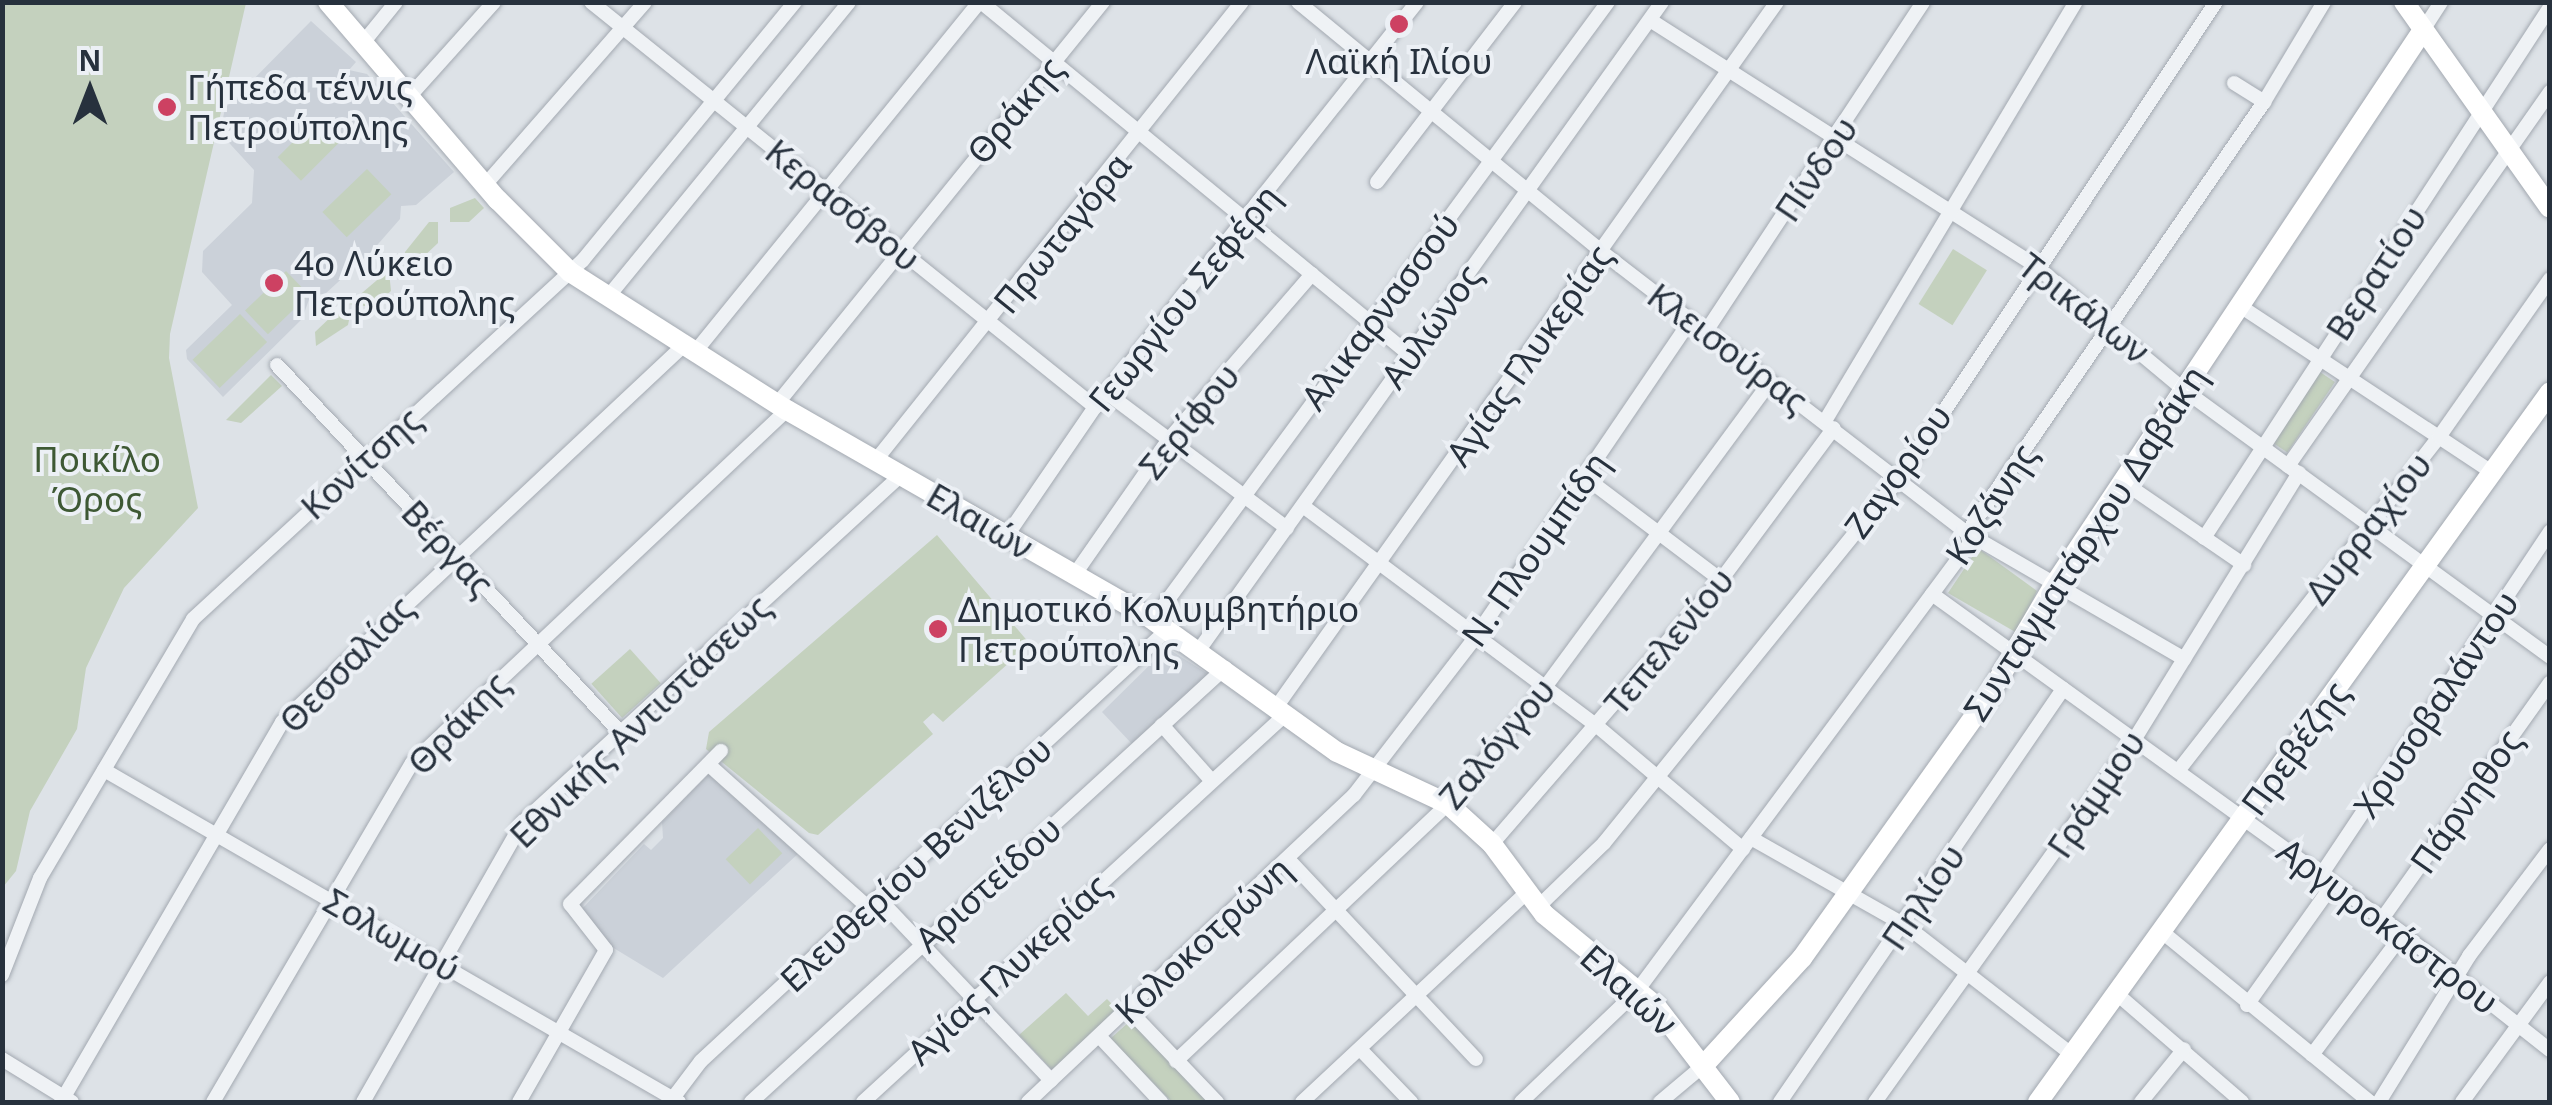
<!DOCTYPE html>
<html>
<head>
<meta charset="utf-8">
<style>
  body { margin:0 }
  #map { position:relative; width:2552px; height:1105px; overflow:hidden; background:#dde2e7; font-family:"Noto Sans",sans-serif }
  div>[style] { position:absolute }
  .built>* { inset:0; background:#cbd1d9 }
  .green>* { inset:0; background:#c4d1be; transform-origin:0 0 }
  .roads { filter:drop-shadow(0 0 2px #a3a9b1) drop-shadow(0 0 2px #a3a9b1) }
  .street>* { height:14px; margin:-7px; padding:0 7px; transform-origin:7px; border-radius:7px; background:#eff2f5 }
  .secondary>* { height:20px; margin:-10px; padding:0 10px; transform-origin:10px; border-radius:10px; background:#fff }
  .dots>* { width:28px; height:28px; translate:-50% -50%; box-sizing:border-box; border:5px solid #ecf0f5; border-radius:50% }
  span { translate:-50% -50%; white-space:nowrap; text-align:center; line-height:1.15; -webkit-text-stroke:8px #ecf0f5; paint-order:stroke }
  .poi-label { font-size:35px; color:#27313d }
  .left { translate:0 -50%; text-align:left }
  .street-label { font-size:35px; color:#27313d }
  .park-label { font-size:35px; color:#3e5934 }
  .frame { position:absolute; inset:0; border:5px solid #27313d; pointer-events:none }
  .north { position:absolute; left:40px; top:40px; width:100px; height:100px; -webkit-text-stroke:8px #ecf0f5; paint-order:stroke; rotate:0deg; font-size:28px; font-weight:700; line-height:40px; text-align:center; color:#27313d }
  .north::after { content:''; display:block; margin:auto; width:35px; height:45px; background:#27313d; clip-path:polygon(50% 0,100% 100%,50% 72%,0 100%) }
</style>
</head>
<body>
<div id="map">
  <div class="built">
    <i style="clip-path:polygon(311px 21px,356px 62px,349px 70px,367px 74px,454px 172px,416px 205px,401px 206px,400px 219px,372px 251px,325px 294px,311px 294px,302px 319px,223px 397px,187px 359px,186px 350px,232px 305px,202px 272px,203px 251px,252px 203px,254px 170px,220px 133px,225px 108px)"></i>
    <i style="clip-path:polygon(1167px 648px,1211px 676px,1132px 744px,1102px 712px)"></i>
    <i style="clip-path:polygon(709px 774px,801px 851px,663px 978px,612px 947px,580px 911px,644px 844px,651px 850px,663px 838px,662px 822px)"></i>
  </div>
  <div class="green">
    <i style="clip-path:polygon(3px 2px,246px 3px,170px 334px,169px 358px,198px 508px,124px 588px,86px 668px,77px 729px,30px 811px,16px 871px,3px 887px)"></i>
    <i style="left:318px;top:117px;width:33px;height:57px;rotate:45deg"></i>
    <i style="left:367px;top:169px;width:35px;height:62px;rotate:46deg"></i>
    <i style="clip-path:polygon(475px 198px,484px 208px,469px 222px,450px 222px,450px 208px)"></i>
    <i style="clip-path:polygon(429px 222px,438px 222px,438px 243px,404px 275px,405px 252px)"></i>
    <i style="left:1953px;top:249px;width:40px;height:65px;rotate:32deg"></i>
    <i style="clip-path:polygon(388px 261px,391px 291px,373px 307px,349px 304px,383px 275px)"></i>
    <i style="left:286px;top:271px;width:33px;height:57px;rotate:46deg"></i>
    <i style="clip-path:polygon(335px 313px,350px 315px,348px 325px,316px 346px,315px 332px)"></i>
    <i style="left:240px;top:314px;width:39px;height:66px;rotate:46deg"></i>
    <i style="left:2320px;top:372px;width:18px;height:85px;rotate:34deg"></i>
    <i style="clip-path:polygon(271px 375px,282px 386px,241px 423px,226px 420px)"></i>
    <i style="clip-path:polygon(937px 535px,1030px 644px,943px 722px,933px 713px,923px 722px,933px 734px,818px 835px,809px 833px,706px 749px,709px 732px)"></i>
    <i style="clip-path:polygon(1978px 548px,2037px 591px,2017px 633px,1948px 593px)"></i>
    <i style="left:630px;top:649px;width:46px;height:52px;rotate:48deg"></i>
    <i style="left:758px;top:828px;width:35px;height:45px;rotate:46deg"></i>
    <i style="clip-path:polygon(1066px 993px,1088px 1016px,1107px 999px,1117px 1009px,1053px 1071px,1019px 1035px)"></i>
    <i style="clip-path:polygon(1130px 1021px,1208px 1102px,1172px 1102px,1110px 1039px)"></i>
  </div>
  <div class="roads">
    <div class="street">
      <i style="left:591px;top:2px;width:647px;rotate:38.78deg"></i>
      <i style="left:981px;top:2px;width:556px;rotate:39.45deg"></i>
      <i style="left:1298px;top:2px;width:394px;rotate:39.4deg"></i>
      <i style="left:1602px;top:252px;width:461px;rotate:37.6deg"></i>
      <i style="left:1967px;top:533px;width:251px;rotate:30.1deg"></i>
      <i style="left:1650px;top:20px;width:459px;rotate:32.5deg"></i>
      <i style="left:2037px;top:267px;width:192px;rotate:39.9deg"></i>
      <i style="left:2184px;top:390px;width:453px;rotate:36.1deg"></i>
      <i style="left:2423px;top:30px;width:33px;rotate:-57deg"></i>
      <i style="left:362px;top:44px;width:54px;rotate:-51deg"></i>
      <i style="left:2234px;top:83px;width:36px;rotate:32deg"></i>
      <i style="left:408px;top:98px;width:129px;rotate:-48.1deg"></i>
      <i style="left:1377px;top:182px;width:227px;rotate:-52.5deg"></i>
      <i style="left:485px;top:185px;width:243px;rotate:-48.8deg"></i>
      <i style="left:607px;top:298px;width:382px;rotate:-50.7deg"></i>
      <i style="left:2240px;top:306px;width:303px;rotate:33.4deg"></i>
      <i style="left:1705px;top:333px;width:396px;rotate:-56.6deg"></i>
      <i style="left:695px;top:352px;width:451px;rotate:-50.9deg"></i>
      <i style="left:277px;top:365px;width:501px;rotate:46.94deg"></i>
      <i style="left:1107px;top:393px;width:225px;rotate:36.9deg"></i>
      <i style="left:777px;top:404px;width:518px;rotate:-50.96deg"></i>
      <i style="left:1825px;top:421px;width:488px;rotate:-59.1deg"></i>
      <i style="left:876px;top:460px;width:586px;rotate:-51.37deg"></i>
      <i style="left:2288px;top:466px;width:457px;rotate:-55deg"></i>
      <i style="left:1586px;top:478px;width:169px;rotate:37.1deg"></i>
      <i style="left:2123px;top:482px;width:147px;rotate:34.4deg"></i>
      <i style="left:1303px;top:506px;width:367px;rotate:36.8deg"></i>
      <i style="left:1597px;top:726px;width:191px;rotate:40.1deg"></i>
      <i style="left:1006px;top:537px;width:158px;rotate:-55.6deg"></i>
      <i style="left:1095px;top:407px;width:517px;rotate:-51.51deg"></i>
      <i style="left:2204px;top:538px;width:634px;rotate:-56.91deg"></i>
      <i style="left:1075px;top:574px;width:166px;rotate:-55.1deg"></i>
      <i style="left:1170px;top:438px;width:217px;rotate:-49.1deg"></i>
      <i style="left:1932px;top:594px;width:581px;rotate:35.82deg"></i>
      <i style="left:2403px;top:934px;width:187px;rotate:38.3deg"></i>
      <i style="left:1153px;top:620px;width:767px;rotate:-53.64deg"></i>
      <i style="left:1199px;top:650px;width:796px;rotate:-54.45deg"></i>
      <i style="left:1277px;top:706px;width:863px;rotate:-54.62deg"></i>
      <i style="left:1162px;top:725px;width:74px;rotate:48.3deg"></i>
      <i style="left:709px;top:765px;width:215px;rotate:41.8deg"></i>
      <i style="left:104px;top:770px;width:664px;rotate:30deg"></i>
      <i style="left:2178px;top:771px;width:424px;rotate:-52deg"></i>
      <i style="left:2439px;top:437px;width:193px;rotate:-54.9deg"></i>
      <i style="left:1751px;top:838px;width:177px;rotate:29.5deg"></i>
      <i style="left:1905px;top:925px;width:214px;rotate:37.8deg"></i>
      <i style="left:1492px;top:844px;width:349px;rotate:-49.1deg"></i>
      <i style="left:1721px;top:580px;width:189px;rotate:-53.4deg"></i>
      <i style="left:1289px;top:860px;width:273px;rotate:46.8deg"></i>
      <i style="left:2321px;top:875px;width:413px;rotate:-56.3deg"></i>
      <i style="left:879px;top:899px;width:250px;rotate:46.5deg"></i>
      <i style="left:1538px;top:907px;width:92px;rotate:-44.1deg"></i>
      <i style="left:1604px;top:843px;width:469px;rotate:-51deg"></i>
      <i style="left:1899px;top:479px;width:573px;rotate:-56.39deg"></i>
      <i style="left:2382px;top:919px;width:290px;rotate:-54.6deg"></i>
      <i style="left:2161px;top:931px;width:270px;rotate:39.3deg"></i>
      <i style="left:2px;top:975px;width:104px;rotate:-68.6deg"></i>
      <i style="left:40px;top:878px;width:301px;rotate:-59.4deg"></i>
      <i style="left:193px;top:619px;width:530px;rotate:-42.63deg"></i>
      <i style="left:583px;top:260px;width:334px;rotate:-50.6deg"></i>
      <i style="left:2117px;top:994px;width:165px;rotate:40.8deg"></i>
      <i style="left:2247px;top:1005px;width:148px;rotate:-54.6deg"></i>
      <i style="left:1128px;top:1009px;width:129px;rotate:46.3deg"></i>
      <i style="left:1099px;top:1036px;width:91px;rotate:46.8deg"></i>
      <i style="left:1360px;top:1049px;width:74px;rotate:46.1deg"></i>
      <i style="left:2312px;top:1055px;width:151px;rotate:-53.1deg"></i>
      <i style="left:2px;top:1059px;width:82px;rotate:31.6deg"></i>
      <i style="left:1176px;top:1061px;width:374px;rotate:-43.4deg"></i>
      <i style="left:1448px;top:804px;width:153px;rotate:-50.3deg"></i>
      <i style="left:1546px;top:686px;width:378px;rotate:-53.6deg"></i>
      <i style="left:61px;top:1102px;width:440px;rotate:-59.8deg"></i>
      <i style="left:282px;top:722px;width:551px;rotate:-43.16deg"></i>
      <i style="left:213px;top:1102px;width:393px;rotate:-59.6deg"></i>
      <i style="left:412px;top:763px;width:515px;rotate:-43.27deg"></i>
      <i style="left:363px;top:1102px;width:321px;rotate:-60.3deg"></i>
      <i style="left:522px;top:823px;width:513px;rotate:-42.55deg"></i>
      <i style="left:519px;top:1102px;width:175px;rotate:-60.2deg"></i>
      <i style="left:606px;top:950px;width:58px;rotate:-128deg"></i>
      <i style="left:570px;top:904px;width:215px;rotate:-45.4deg"></i>
      <i style="left:670px;top:1102px;width:51px;rotate:-52.9deg"></i>
      <i style="left:701px;top:1061px;width:635px;rotate:-42.77deg"></i>
      <i style="left:751px;top:1102px;width:643px;rotate:-42.48deg"></i>
      <i style="left:863px;top:1102px;width:575px;rotate:-42.53deg"></i>
      <i style="left:1028px;top:1102px;width:448px;rotate:-43.3deg"></i>
      <i style="left:1354px;top:795px;width:197px;rotate:-52.4deg"></i>
      <i style="left:1474px;top:639px;width:384px;rotate:-55.8deg"></i>
      <i style="left:1302px;top:1102px;width:308px;rotate:-43deg"></i>
      <i style="left:1521px;top:1102px;width:161px;rotate:-43.7deg"></i>
      <i style="left:1637px;top:991px;width:558px;rotate:-53.38deg"></i>
      <i style="left:1970px;top:543px;width:10px;rotate:-107deg"></i>
      <i style="left:1967px;top:533px;width:523px;rotate:-55.43deg"></i>
      <i style="left:2264px;top:102px;width:117px;rotate:-59deg"></i>
      <i style="left:1660px;top:1102px;width:57px;rotate:-40.1deg"></i>
      <i style="left:1780px;top:1102px;width:501px;rotate:-55.58deg"></i>
      <i style="left:1875px;top:1102px;width:445px;rotate:-54.4deg"></i>
      <i style="left:2134px;top:740px;width:314px;rotate:-58.3deg"></i>
      <i style="left:2141px;top:1102px;width:68px;rotate:-50.9deg"></i>
      <i style="left:2379px;top:1102px;width:172px;rotate:-58.3deg"></i>
      <i style="left:2469px;top:956px;width:134px;rotate:-52.9deg"></i>
      <i style="left:2462px;top:1102px;width:149px;rotate:-53.7deg"></i>
    </div>
    <div class="secondary">
      <i style="left:328px;top:2px;width:261px;rotate:49.4deg"></i>
      <i style="left:498px;top:200px;width:102px;rotate:45deg"></i>
      <i style="left:570px;top:272px;width:257px;rotate:32.5deg"></i>
      <i style="left:787px;top:410px;width:422px;rotate:29.8deg"></i>
      <i style="left:1153px;top:620px;width:226px;rotate:35.7deg"></i>
      <i style="left:1337px;top:752px;width:123px;rotate:25.1deg"></i>
      <i style="left:1448px;top:804px;width:59px;rotate:42.3deg"></i>
      <i style="left:1492px;top:844px;width:87px;rotate:53.4deg"></i>
      <i style="left:1544px;top:914px;width:145px;rotate:39.4deg"></i>
      <i style="left:1656px;top:1006px;width:121px;rotate:52.4deg"></i>
      <i style="left:2404px;top:2px;width:252px;rotate:54.7deg"></i>
      <i style="left:1704px;top:1065px;width:145px;rotate:-47.5deg"></i>
      <i style="left:1802px;top:958px;width:320px;rotate:-54.5deg"></i>
      <i style="left:1988px;top:697px;width:130px;rotate:-59.5deg"></i>
      <i style="left:2054px;top:585px;width:666px;rotate:-56.38deg"></i>
      <i style="left:2038px;top:1102px;width:875px;rotate:-54.2deg"></i>
    </div>
  </div>
  <div class="dots">
    <i style="left:1399px;top:24px;background:#cd4162"></i>
    <i style="left:167px;top:107px;background:#cd4162"></i>
    <i style="left:274px;top:283px;background:#cd4162"></i>
    <i style="left:938px;top:629px;background:#cd4162"></i>
  </div>
  <div class="poi-label">
    <span style="left:1399px;top:61px">Λαϊκή Ιλίου</span>
    <span class="left" style="left:187px;top:107px">Γήπεδα τέννις<br>Πετρούπολης</span>
    <span class="left" style="left:294px;top:283px">4ο Λύκειο<br>Πετρούπολης</span>
    <span class="left" style="left:958px;top:629px">Δημοτικό Κολυμβητήριο<br>Πετρούπολης</span>
  </div>
  <div class="street-label">
    <span style="left:1015px;top:110px;rotate:-50deg">Θράκης</span>
    <span style="left:1816px;top:169px;rotate:-56deg">Πίνδου</span>
    <span style="left:843px;top:205px;rotate:39deg">Κερασόβου</span>
    <span style="left:1062px;top:233px;rotate:-51deg">Πρωταγόρα</span>
    <span style="left:2376px;top:273px;rotate:-57deg">Βερατίου</span>
    <span style="left:1184px;top:298px;rotate:-51deg">Γεωργίου Σεφέρη</span>
    <span style="left:2084px;top:308px;rotate:38deg">Τρικάλων</span>
    <span style="left:1380px;top:311px;rotate:-53deg">Αλικαρνασσού</span>
    <span style="left:1431px;top:326px;rotate:-54deg">Αυλώνος</span>
    <span style="left:1728px;top:348px;rotate:37deg">Κλεισούρας</span>
    <span style="left:1529px;top:355px;rotate:-55deg">Αγίας Γλυκερίας</span>
    <span style="left:1189px;top:421px;rotate:-51deg">Σερίφου</span>
    <span style="left:361px;top:463px;rotate:-42deg">Κονίτσης</span>
    <span style="left:1898px;top:471px;rotate:-54deg">Ζαγορίου</span>
    <span style="left:1991px;top:504px;rotate:-57deg">Κοζάνης</span>
    <span style="left:980px;top:521px;rotate:30deg">Ελαιών</span>
    <span style="left:2368px;top:528px;rotate:-52deg">Δυρραχίου</span>
    <span style="left:2085px;top:543px;rotate:-57deg">Συνταγματάρχου Δαβάκη</span>
    <span style="left:448px;top:548px;rotate:47deg">Βέργας</span>
    <span style="left:1535px;top:549px;rotate:-55deg">N. Πλουμπίδη</span>
    <span style="left:1669px;top:641px;rotate:-50deg">Τεπελενίου</span>
    <span style="left:346px;top:664px;rotate:-46deg">Θεσσαλίας</span>
    <span style="left:2436px;top:704px;rotate:-56deg">Χρυσοβαλάντου</span>
    <span style="left:640px;top:721px;rotate:-44deg">Εθνικής Αντιστάσεως</span>
    <span style="left:458px;top:723px;rotate:-46deg">Θράκης</span>
    <span style="left:1497px;top:743px;rotate:-50deg">Ζαλόγγου</span>
    <span style="left:2295px;top:748px;rotate:-54deg">Πρεβέζης</span>
    <span style="left:2096px;top:794px;rotate:-56deg">Γράμμου</span>
    <span style="left:2466px;top:801px;rotate:-55deg">Πάρνηθος</span>
    <span style="left:916px;top:864px;rotate:-43deg">Ελευθερίου Βενιζέλου</span>
    <span style="left:988px;top:884px;rotate:-42deg">Αριστείδου</span>
    <span style="left:1923px;top:897px;rotate:-56deg">Πηλίου</span>
    <span style="left:2388px;top:926px;rotate:37deg">Αργυροκάστρου</span>
    <span style="left:392px;top:935px;rotate:30deg">Σολωμού</span>
    <span style="left:1203px;top:940px;rotate:-43deg">Κολοκοτρώνη</span>
    <span style="left:1008px;top:969px;rotate:-43deg">Αγίας Γλυκερίας</span>
    <span style="left:1629px;top:990px;rotate:42deg">Ελαιών</span>
  </div>
  <div class="park-label">
    <span style="left:97px;top:479px">Ποικίλο<br>Όρος</span>
  </div>
  <div class="frame"></div>
  <div class="north">N</div>
</div>
</body>
</html>
